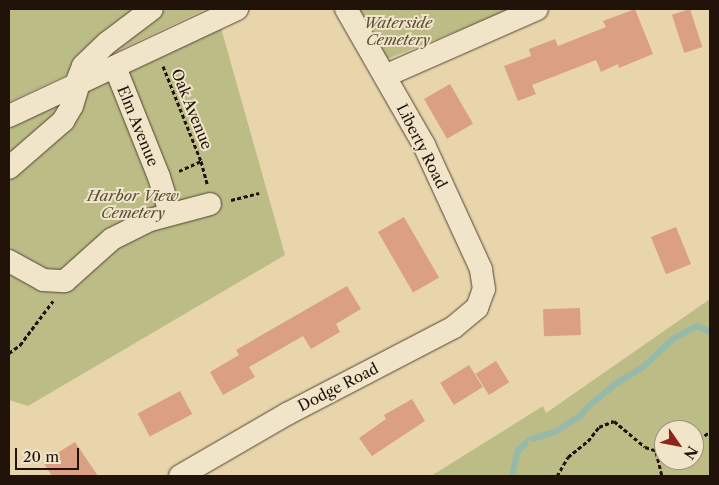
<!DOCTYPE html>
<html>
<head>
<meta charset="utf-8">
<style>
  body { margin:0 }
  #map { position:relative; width:719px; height:485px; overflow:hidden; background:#e8d5ac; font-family:"Libre Caslon Text",serif }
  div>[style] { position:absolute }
  .green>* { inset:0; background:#bbbc86 }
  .water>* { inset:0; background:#97b9aa }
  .stream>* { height:6px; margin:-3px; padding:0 3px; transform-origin:3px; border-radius:3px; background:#97b9aa }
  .building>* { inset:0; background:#db9f83; transform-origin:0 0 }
  .path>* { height:3px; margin-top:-1.5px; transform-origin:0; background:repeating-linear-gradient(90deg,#22130a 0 4px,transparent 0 6.5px) }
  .roads { filter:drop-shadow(0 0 1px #544432) drop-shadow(0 0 1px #544432) }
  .minor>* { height:22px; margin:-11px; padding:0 11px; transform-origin:11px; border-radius:11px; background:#f0e4c9 }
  span { translate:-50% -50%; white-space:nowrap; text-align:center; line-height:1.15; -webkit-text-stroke:4px #f0e4c9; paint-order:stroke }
  .park-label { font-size:15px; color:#584e35; font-style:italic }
  .street-label { font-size:15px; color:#22130a }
  .frame { position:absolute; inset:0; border:10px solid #22130a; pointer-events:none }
  .north { position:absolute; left:654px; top:420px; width:50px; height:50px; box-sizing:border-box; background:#f0e4c9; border:1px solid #9e907d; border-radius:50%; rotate:123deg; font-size:14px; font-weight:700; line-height:20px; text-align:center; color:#22130a }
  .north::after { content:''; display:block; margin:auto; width:18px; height:22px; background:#8f2418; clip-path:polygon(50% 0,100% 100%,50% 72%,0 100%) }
  .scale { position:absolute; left:15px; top:448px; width:64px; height:22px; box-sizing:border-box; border:2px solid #22130a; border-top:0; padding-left:6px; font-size:15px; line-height:18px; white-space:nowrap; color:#22130a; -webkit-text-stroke:4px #f0e4c9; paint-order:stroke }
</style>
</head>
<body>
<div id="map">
  <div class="green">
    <i style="clip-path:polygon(9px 9px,206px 9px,9px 102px)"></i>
    <i style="clip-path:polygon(359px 9px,512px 9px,387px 59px)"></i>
    <i style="clip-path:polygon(221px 28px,285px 255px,28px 406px,9px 400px,9px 128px)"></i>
    <i style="clip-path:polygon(evenodd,710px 299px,710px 476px,431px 476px,543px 406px,546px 413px,710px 299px,664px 430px,694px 430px,694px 460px,664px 460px,664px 430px)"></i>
  </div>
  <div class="water">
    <i style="clip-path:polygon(697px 323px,710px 330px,710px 332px,696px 327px,673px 339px,642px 368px,616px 384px,586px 408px,582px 415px,555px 432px,529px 440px,518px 451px,512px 476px,509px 476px,515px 449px,528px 437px,554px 429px,579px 413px,614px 381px,640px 366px,671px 337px)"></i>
  </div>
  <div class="stream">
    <i style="left:533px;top:439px;width:23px;rotate:-18deg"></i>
    <i style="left:555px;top:432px;width:32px;rotate:-32deg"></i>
    <i style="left:582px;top:415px;width:8px;rotate:-60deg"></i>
    <i style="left:586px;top:408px;width:38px;rotate:-39deg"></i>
    <i style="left:616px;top:384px;width:31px;rotate:-32deg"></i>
    <i style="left:642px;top:368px;width:42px;rotate:-43.1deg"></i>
    <i style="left:673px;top:339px;width:26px;rotate:-29deg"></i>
    <i style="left:696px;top:326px;width:15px;rotate:23deg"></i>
    <i style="left:512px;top:476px;width:26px;rotate:-77deg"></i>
    <i style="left:518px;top:451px;width:10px;rotate:-45deg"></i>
  </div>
  <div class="building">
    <i style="clip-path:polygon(635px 9px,653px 54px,619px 68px,618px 64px,601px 72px,596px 60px,532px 85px,536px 94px,518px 101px,504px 66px,531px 56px,529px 49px,555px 39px,558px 46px,606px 27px,603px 21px)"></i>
    <i style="left:690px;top:9px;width:40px;height:19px;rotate:72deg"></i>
    <i style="left:450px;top:84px;width:46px;height:30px;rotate:60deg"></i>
    <i style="left:404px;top:217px;width:70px;height:30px;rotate:60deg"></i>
    <i style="left:676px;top:227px;width:40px;height:27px;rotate:68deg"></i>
    <i style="clip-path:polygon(347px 286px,361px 309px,336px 324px,340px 332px,311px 349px,303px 336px,249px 367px,255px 377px,223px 395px,210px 372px,239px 355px,236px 350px)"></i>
    <i style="left:580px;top:308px;width:27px;height:37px;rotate:88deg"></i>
    <i style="left:496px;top:361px;width:25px;height:24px;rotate:58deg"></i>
    <i style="left:469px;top:365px;width:26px;height:34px;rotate:58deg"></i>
    <i style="left:180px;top:391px;width:26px;height:48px;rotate:62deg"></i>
    <i style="clip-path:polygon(412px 399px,425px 421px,372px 456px,359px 438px,386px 419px,384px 415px)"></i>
    <i style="clip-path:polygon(75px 442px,98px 476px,52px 476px,43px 462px)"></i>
  </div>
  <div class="path">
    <i style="left:163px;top:66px;width:102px;rotate:68.2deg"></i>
    <i style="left:201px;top:161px;width:24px;rotate:75deg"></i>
    <i style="left:179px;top:171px;width:24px;rotate:-24deg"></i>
    <i style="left:231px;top:200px;width:29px;rotate:-14deg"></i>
    <i style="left:9px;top:353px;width:14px;rotate:-36deg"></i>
    <i style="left:20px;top:345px;width:55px;rotate:-53.1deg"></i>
    <i style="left:694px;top:443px;width:19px;rotate:-35deg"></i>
    <i style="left:656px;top:452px;width:25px;rotate:76deg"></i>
    <i style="left:557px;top:476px;width:22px;rotate:-60deg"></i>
    <i style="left:568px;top:457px;width:26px;rotate:-39deg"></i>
    <i style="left:588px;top:441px;width:18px;rotate:-52deg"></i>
    <i style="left:599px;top:427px;width:16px;rotate:-22deg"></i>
    <i style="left:614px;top:421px;width:40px;rotate:40deg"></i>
    <i style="left:645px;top:447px;width:20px;rotate:18deg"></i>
  </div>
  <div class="roads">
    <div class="minor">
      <i style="left:115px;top:67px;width:118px;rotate:68.2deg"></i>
      <i style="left:159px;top:177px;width:38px;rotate:73deg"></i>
      <i style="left:385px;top:76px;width:166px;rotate:-23.8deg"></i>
      <i style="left:9px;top:116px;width:252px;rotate:-25.1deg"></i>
      <i style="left:9px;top:168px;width:72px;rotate:-41deg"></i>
      <i style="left:63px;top:121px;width:17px;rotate:-59deg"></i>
      <i style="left:72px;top:106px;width:24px;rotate:-73deg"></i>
      <i style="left:79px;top:83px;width:4px;rotate:-104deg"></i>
      <i style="left:78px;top:79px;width:14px;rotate:-69deg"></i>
      <i style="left:83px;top:66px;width:33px;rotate:-44deg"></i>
      <i style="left:107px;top:43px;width:56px;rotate:-37.1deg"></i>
      <i style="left:9px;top:261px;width:39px;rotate:29deg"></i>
      <i style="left:43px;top:280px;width:22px;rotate:3deg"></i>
      <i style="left:65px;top:281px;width:63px;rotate:-41.8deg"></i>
      <i style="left:112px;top:239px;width:42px;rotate:-26.6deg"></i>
      <i style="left:150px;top:220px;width:62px;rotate:-14.9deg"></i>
      <i style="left:180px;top:476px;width:124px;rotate:-30.1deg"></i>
      <i style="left:287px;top:414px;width:188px;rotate:-27.5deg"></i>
      <i style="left:454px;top:327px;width:30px;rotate:-40deg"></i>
      <i style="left:477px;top:308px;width:20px;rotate:-70deg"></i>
      <i style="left:484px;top:289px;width:20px;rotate:-99deg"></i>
      <i style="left:481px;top:269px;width:136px;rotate:-114.7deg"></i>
      <i style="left:424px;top:145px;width:157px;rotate:-119.8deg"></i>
    </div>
  </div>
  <div class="park-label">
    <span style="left:398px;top:31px">Waterside<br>Cemetery</span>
    <span style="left:133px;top:204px">Harbor View<br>Cemetery</span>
  </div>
  <div class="street-label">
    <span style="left:192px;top:109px;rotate:68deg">Oak Avenue</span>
    <span style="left:138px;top:126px;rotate:68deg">Elm Avenue</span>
    <span style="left:422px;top:146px;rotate:63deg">Liberty Road</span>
    <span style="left:338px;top:387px;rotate:-27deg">Dodge Road</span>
  </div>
  <div class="frame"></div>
  <div class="north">N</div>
  <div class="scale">20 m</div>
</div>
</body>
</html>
